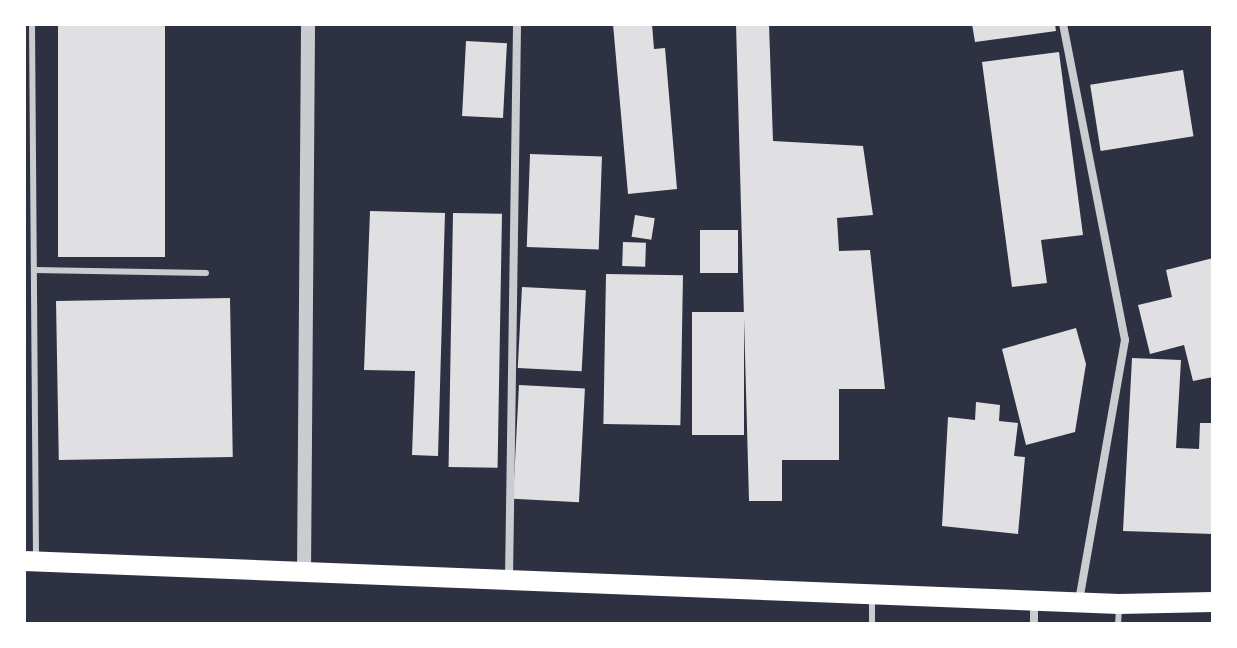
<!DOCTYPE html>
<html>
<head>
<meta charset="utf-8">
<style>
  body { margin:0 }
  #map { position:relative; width:1237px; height:648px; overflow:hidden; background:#2d3142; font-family:Cabin,sans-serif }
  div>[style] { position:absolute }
  .building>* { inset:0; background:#e0e0e3; transform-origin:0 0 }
  .service>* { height:6px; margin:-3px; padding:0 3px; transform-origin:3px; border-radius:3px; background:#caccd0 }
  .minor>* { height:8px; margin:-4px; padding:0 4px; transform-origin:4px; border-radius:4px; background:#caccd0 }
  .tertiary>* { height:14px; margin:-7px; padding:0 7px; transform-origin:7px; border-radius:7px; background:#caccd0 }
  .primary>* { height:20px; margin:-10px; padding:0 10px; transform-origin:10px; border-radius:10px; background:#fff }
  span { translate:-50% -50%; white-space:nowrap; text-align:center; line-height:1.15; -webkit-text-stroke:6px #fff; paint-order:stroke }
  .frame { position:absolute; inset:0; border:26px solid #fff; pointer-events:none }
</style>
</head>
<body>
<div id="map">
  <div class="building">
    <i style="left:58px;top:24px;width:107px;height:233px"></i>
    <i style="clip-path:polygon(613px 24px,652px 24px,654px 49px,665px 48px,677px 189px,628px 194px)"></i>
    <i style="clip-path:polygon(736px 24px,769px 24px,773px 141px,863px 146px,873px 215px,837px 218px,839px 251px,870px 250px,885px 389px,839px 389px,839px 460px,782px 460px,782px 501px,749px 501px)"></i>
    <i style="clip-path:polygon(972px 24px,1055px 24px,1056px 31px,975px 42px)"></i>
    <i style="left:466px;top:41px;width:41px;height:75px;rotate:3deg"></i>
    <i style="clip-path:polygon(1059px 52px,1083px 235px,1041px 240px,1047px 283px,1012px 287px,982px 62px)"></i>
    <i style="left:1183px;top:70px;width:67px;height:94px;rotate:81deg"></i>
    <i style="left:530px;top:154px;width:72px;height:93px;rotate:2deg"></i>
    <i style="clip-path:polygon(370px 211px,445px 213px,438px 456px,412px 455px,415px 371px,364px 370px)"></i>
    <i style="left:453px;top:213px;width:49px;height:254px;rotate:1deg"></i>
    <i style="left:635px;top:215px;width:20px;height:22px;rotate:9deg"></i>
    <i style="left:700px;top:230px;width:38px;height:43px"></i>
    <i style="left:623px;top:242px;width:23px;height:24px;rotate:2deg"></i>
    <i style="clip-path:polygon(1213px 258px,1213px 377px,1193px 381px,1184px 345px,1150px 354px,1138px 305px,1172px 297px,1166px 270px)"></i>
    <i style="left:606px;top:274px;width:77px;height:150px;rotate:1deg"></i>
    <i style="left:522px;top:287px;width:64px;height:81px;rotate:3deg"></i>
    <i style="left:230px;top:298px;width:159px;height:174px;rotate:89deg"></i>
    <i style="left:744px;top:312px;width:123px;height:52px;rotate:90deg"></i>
    <i style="clip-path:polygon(1076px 328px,1086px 364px,1075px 432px,1026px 445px,1002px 349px)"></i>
    <i style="clip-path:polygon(1132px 358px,1181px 360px,1176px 448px,1199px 449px,1200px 423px,1213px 423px,1213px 534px,1123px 531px)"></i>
    <i style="left:519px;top:385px;width:66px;height:114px;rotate:3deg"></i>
    <i style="clip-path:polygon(976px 402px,1000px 405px,999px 421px,1018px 423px,1014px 456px,1025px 457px,1018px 534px,942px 526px,948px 417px,975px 420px)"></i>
  </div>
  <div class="service">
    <i style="left:32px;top:24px;width:534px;rotate:89.57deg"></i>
    <i style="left:34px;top:270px;width:172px;rotate:1deg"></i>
    <i style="left:872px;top:624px;width:24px;rotate:-90deg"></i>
    <i style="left:1118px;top:624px;width:16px;rotate:-86deg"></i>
  </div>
  <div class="minor">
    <i style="left:1063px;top:24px;width:322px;rotate:78.9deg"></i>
    <i style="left:1125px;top:340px;width:265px;rotate:100deg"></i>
    <i style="left:509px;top:579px;width:555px;rotate:-89.17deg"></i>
    <i style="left:1034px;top:624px;width:22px;rotate:-90deg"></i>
  </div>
  <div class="tertiary">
    <i style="left:304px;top:574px;width:550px;rotate:-89.58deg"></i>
  </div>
  <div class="primary">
    <i style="left:24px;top:561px;width:1096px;rotate:2.25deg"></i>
    <i style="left:1119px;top:604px;width:94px;rotate:-1.2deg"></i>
  </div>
  <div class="frame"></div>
</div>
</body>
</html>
